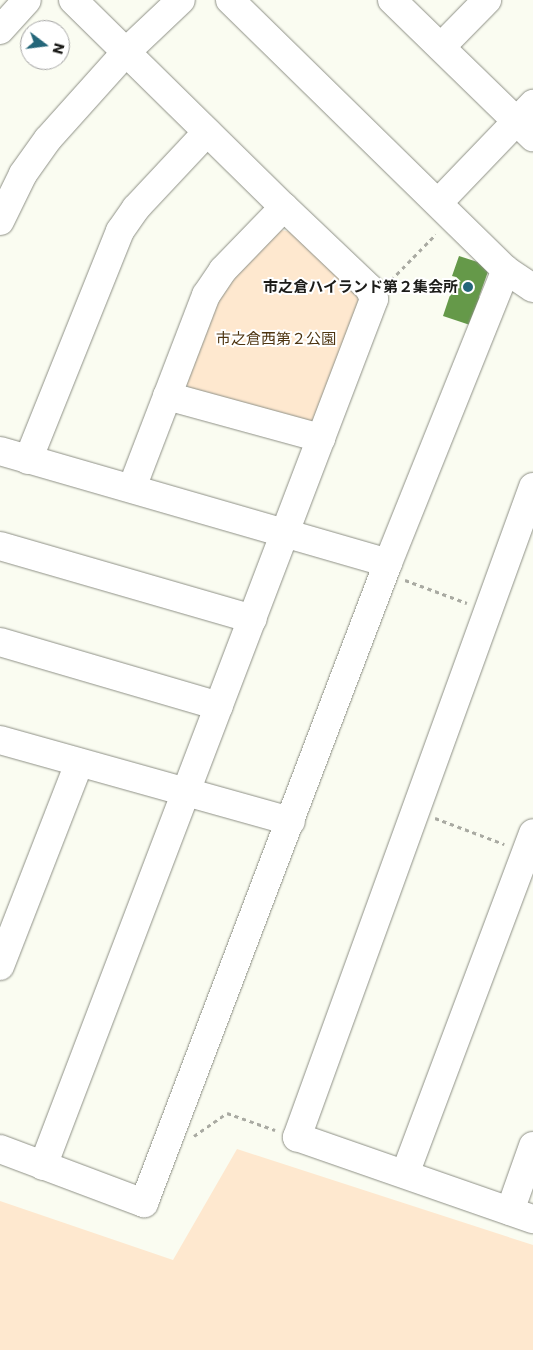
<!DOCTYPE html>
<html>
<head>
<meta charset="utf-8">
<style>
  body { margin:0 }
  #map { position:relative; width:533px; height:1350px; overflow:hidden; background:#fafcf1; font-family:Poppins,"Noto Sans JP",sans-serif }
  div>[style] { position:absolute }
  .green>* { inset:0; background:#fee8cf }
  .building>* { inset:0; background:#659949 }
  .path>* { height:3px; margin-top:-1.5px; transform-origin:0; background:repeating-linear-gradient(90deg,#a9aaa2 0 4px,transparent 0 8px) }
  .roads { filter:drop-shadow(0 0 1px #8e9086) drop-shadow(0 0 1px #8e9086) }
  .minor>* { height:28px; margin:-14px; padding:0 14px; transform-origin:14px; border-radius:14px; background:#fff }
  .dots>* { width:14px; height:14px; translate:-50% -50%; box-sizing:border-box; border:2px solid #fff; border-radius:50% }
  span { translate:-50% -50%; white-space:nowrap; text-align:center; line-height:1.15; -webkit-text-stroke:4px #fff; paint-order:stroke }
  .poi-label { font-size:15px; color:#1c1c19; font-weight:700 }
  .right { translate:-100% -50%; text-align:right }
  .park-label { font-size:15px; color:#4e3511 }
  .north { position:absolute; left:20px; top:20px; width:50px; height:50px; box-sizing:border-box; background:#fff; border:1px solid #a4a4a3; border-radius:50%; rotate:105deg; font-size:14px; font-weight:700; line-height:20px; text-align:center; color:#1c1c19 }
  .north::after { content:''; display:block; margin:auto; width:18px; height:22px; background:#246679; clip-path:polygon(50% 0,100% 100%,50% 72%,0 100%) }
</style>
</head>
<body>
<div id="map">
  <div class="green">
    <i style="clip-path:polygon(281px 230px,292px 232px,357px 293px,360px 313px,322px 417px,306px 423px,189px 389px,184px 377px,221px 291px)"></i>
    <i style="clip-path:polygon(237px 1149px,533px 1245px,533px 1350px,0 1350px,0 1201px,173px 1260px)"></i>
  </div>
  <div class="building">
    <i style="clip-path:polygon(459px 256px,490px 266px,479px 297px,485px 298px,476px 327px,443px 316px,456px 277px,452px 276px)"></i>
  </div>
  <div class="path">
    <i style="left:391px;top:280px;width:64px;rotate:-45.6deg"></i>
    <i style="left:405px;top:580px;width:66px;rotate:20.4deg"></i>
    <i style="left:435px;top:818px;width:74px;rotate:20.6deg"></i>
    <i style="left:194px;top:1136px;width:40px;rotate:-34.9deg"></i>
    <i style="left:227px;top:1113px;width:51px;rotate:19.5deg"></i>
  </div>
  <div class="roads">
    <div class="minor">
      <i style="left:73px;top:0;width:296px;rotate:44.5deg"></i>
      <i style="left:230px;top:0;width:386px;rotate:44.4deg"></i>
      <i style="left:506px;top:270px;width:32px;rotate:34deg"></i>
      <i style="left:392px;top:0;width:197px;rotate:44.2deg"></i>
      <i style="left:0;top:30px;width:40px;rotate:-48deg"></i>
      <i style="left:441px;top:47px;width:66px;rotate:-45.6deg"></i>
      <i style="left:439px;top:202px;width:136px;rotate:-46.2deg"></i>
      <i style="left:0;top:221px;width:52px;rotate:-63.9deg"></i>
      <i style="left:23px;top:174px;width:43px;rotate:-54.5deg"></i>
      <i style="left:48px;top:139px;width:118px;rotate:-48.1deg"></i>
      <i style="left:127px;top:51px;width:74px;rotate:-43.4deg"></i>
      <i style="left:167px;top:396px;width:160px;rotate:15.3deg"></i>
      <i style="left:0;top:451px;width:404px;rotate:16.1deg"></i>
      <i style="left:28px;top:460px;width:247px;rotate:-68.1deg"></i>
      <i style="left:120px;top:231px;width:28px;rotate:-55deg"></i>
      <i style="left:136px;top:208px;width:104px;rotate:-46.9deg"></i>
      <i style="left:533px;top:487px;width:692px;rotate:109.95deg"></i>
      <i style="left:297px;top:1137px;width:250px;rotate:19.2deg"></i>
      <i style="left:0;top:546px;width:263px;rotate:16.1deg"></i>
      <i style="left:0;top:642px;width:228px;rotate:16.3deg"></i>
      <i style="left:0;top:740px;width:302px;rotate:15.6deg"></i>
      <i style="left:0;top:966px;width:218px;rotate:-68.7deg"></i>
      <i style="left:0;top:1149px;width:154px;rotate:20.6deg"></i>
      <i style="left:144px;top:1203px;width:685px;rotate:-69.13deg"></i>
      <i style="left:388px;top:563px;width:316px;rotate:-68.1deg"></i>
      <i style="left:43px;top:1166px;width:928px;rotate:-69.1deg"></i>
      <i style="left:374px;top:299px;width:12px;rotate:-114deg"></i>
      <i style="left:369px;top:288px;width:117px;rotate:-136.4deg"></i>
      <i style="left:284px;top:207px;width:88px;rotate:134.1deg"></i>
      <i style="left:223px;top:270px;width:30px;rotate:124deg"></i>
      <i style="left:206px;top:295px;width:207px;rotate:111deg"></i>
      <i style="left:405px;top:1174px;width:364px;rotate:-69.4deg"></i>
      <i style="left:510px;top:1211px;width:69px;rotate:-70.5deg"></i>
    </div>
  </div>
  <div class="dots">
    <i style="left:468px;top:287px;background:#246679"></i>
  </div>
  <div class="poi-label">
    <span class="right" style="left:458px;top:287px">市之倉ハイランド第２集会所</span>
  </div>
  <div class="park-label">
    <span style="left:276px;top:339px">市之倉西第２公園</span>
  </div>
  <div class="north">N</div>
</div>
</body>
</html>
